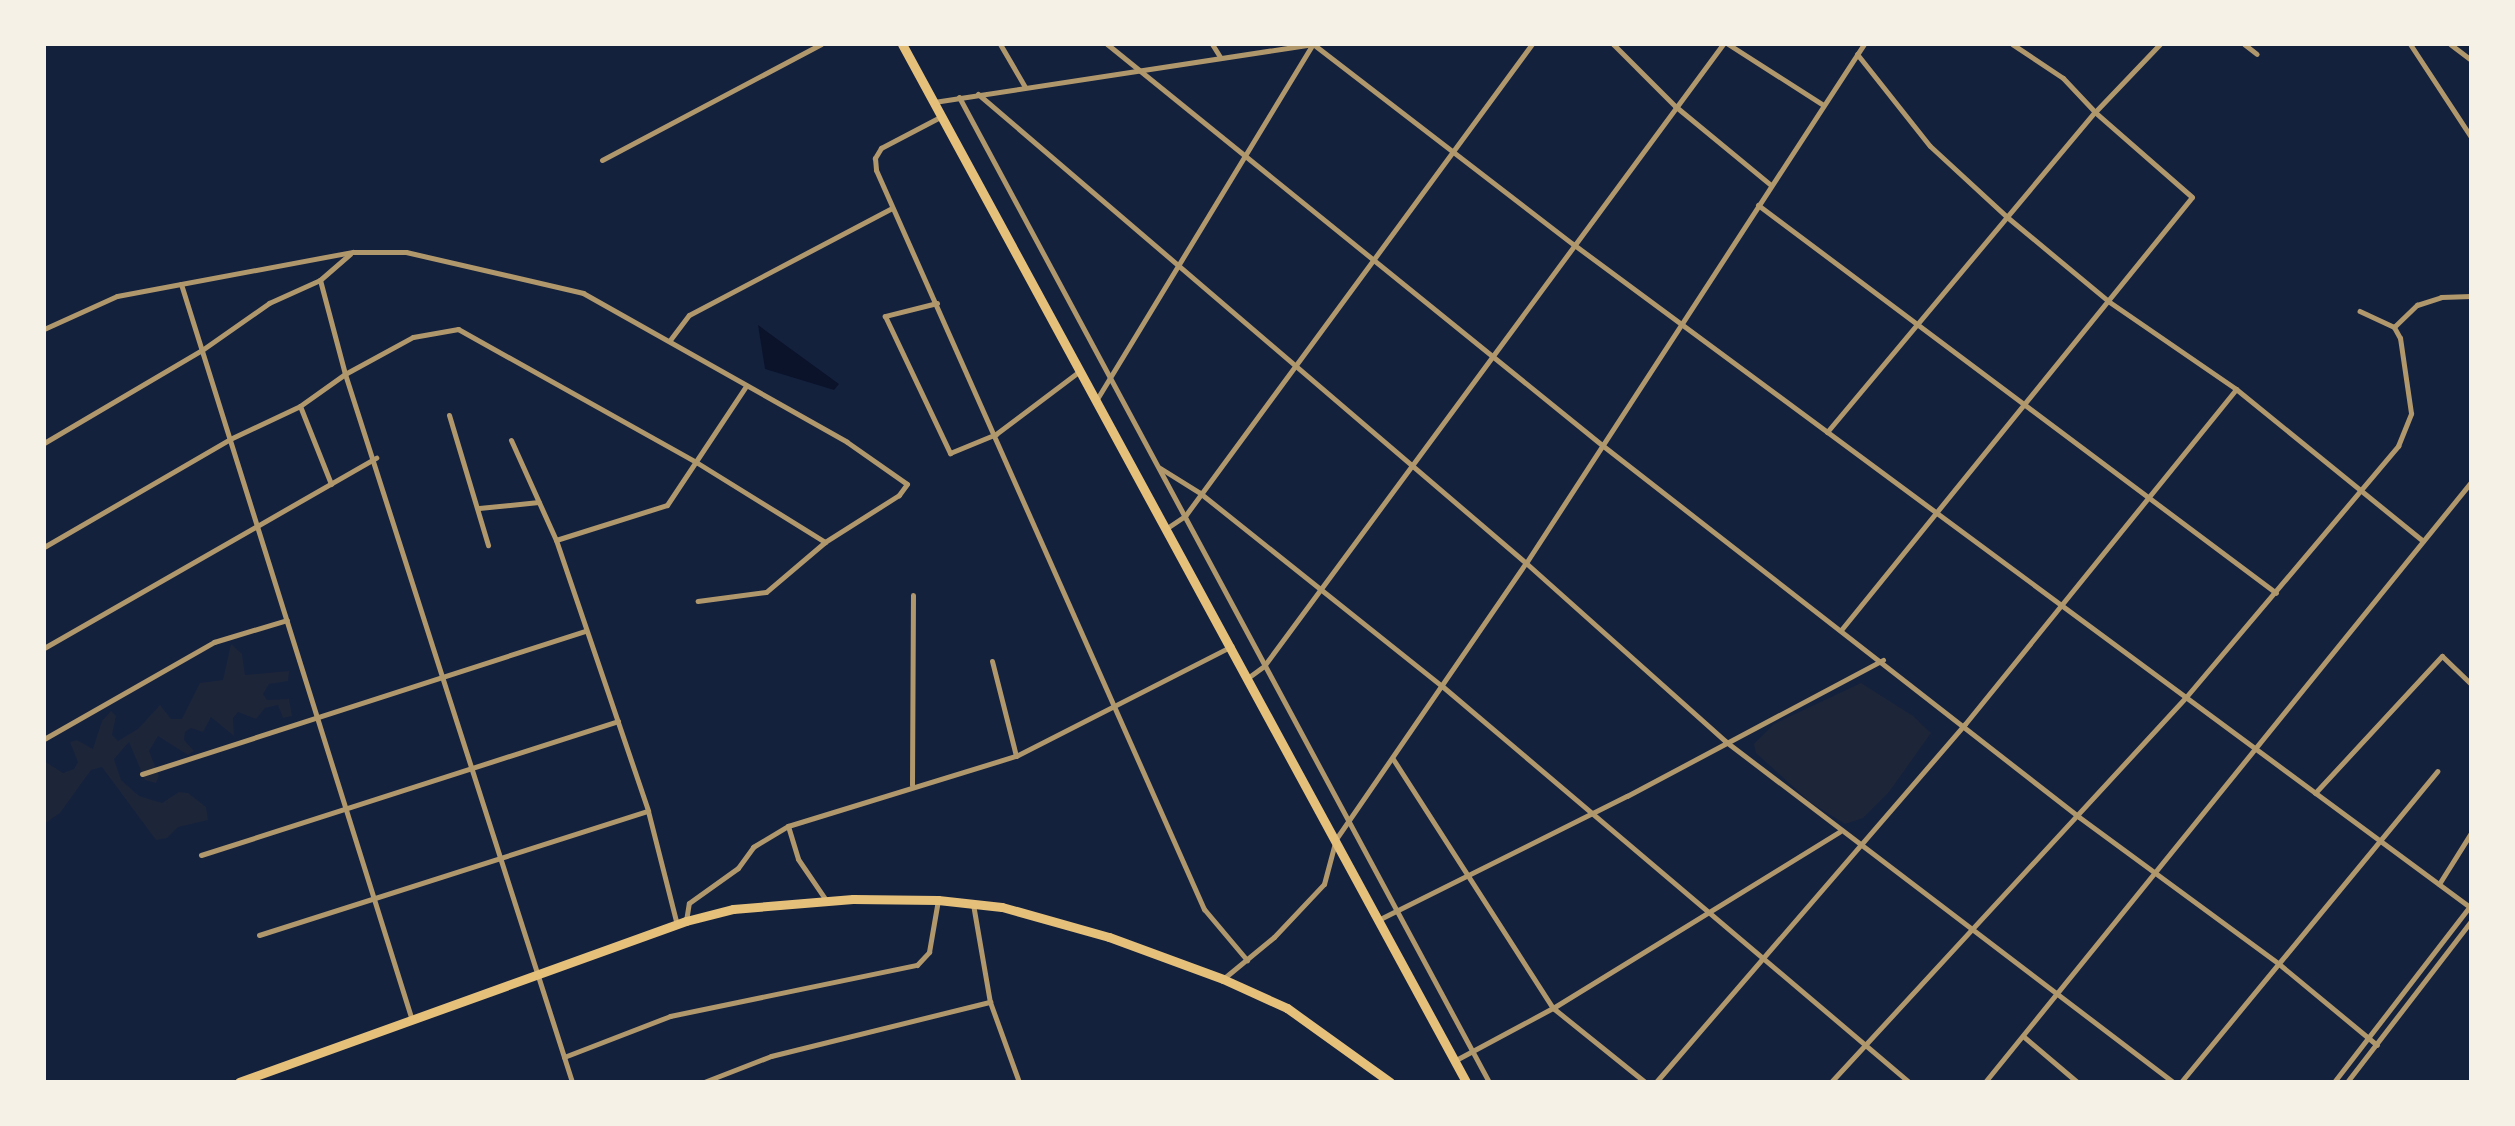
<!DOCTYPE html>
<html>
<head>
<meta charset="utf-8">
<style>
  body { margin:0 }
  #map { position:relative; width:2515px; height:1126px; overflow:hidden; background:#14213d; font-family:Lato,sans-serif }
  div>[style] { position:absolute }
  .green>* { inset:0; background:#1d2539 }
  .water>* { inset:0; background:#0b132b }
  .minor>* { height:5px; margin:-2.5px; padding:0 2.5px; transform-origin:2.5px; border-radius:2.5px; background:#b1986c }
  .primary>* { height:9px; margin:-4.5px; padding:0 4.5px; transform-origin:4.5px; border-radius:4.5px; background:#e5c07b }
  .trunk>* { height:9px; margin:-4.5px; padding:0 4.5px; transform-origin:4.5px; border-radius:4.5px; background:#e5c07b }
  span { translate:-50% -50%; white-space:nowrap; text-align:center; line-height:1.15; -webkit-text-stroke:7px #f6f1e7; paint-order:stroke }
  .frame { position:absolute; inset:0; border:46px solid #f6f1e7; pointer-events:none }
</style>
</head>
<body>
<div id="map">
  <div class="green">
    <i style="clip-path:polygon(231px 644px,242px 654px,245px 675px,289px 671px,288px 681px,269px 684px,263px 694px,267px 700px,289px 699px,292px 716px,283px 718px,278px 705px,265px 708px,256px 719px,238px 712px,233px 718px,234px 736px,211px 717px,203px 732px,191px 728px,185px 732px,184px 740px,194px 751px,188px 755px,158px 736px,149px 751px,159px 776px,156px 783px,145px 780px,129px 742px,114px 759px,121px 780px,139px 796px,162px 803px,179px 792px,188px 793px,206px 807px,208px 820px,178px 827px,167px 838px,156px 840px,102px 767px,91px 770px,60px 813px,44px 824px,44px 761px,63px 773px,74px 769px,78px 762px,70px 742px,77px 740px,93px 749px,102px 721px,111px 711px,116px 716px,112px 735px,118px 741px,138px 729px,160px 705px,171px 719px,182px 719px,200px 683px,223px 680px)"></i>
    <i style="clip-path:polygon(1861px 683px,1913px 716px,1931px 733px,1889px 792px,1863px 818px,1845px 824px,1810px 802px,1756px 753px,1754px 744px,1774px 724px)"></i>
  </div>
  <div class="water">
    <i style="clip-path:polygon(758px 325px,839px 384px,834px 390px,765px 369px)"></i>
  </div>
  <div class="minor">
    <i style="left:1000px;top:44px;width:50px;rotate:59.8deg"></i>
    <i style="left:1107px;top:44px;width:637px;rotate:39.01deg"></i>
    <i style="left:1602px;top:445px;width:605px;rotate:37.95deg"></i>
    <i style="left:2079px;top:817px;width:248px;rotate:36.3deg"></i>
    <i style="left:2279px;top:964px;width:127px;rotate:39.6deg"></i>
    <i style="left:1212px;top:44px;width:15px;rotate:58deg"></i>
    <i style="left:1313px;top:44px;width:328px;rotate:37.6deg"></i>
    <i style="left:1573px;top:244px;width:1117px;rotate:36.48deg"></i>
    <i style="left:1613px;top:44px;width:88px;rotate:45deg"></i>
    <i style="left:1675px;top:106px;width:124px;rotate:39.5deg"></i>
    <i style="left:1728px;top:44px;width:112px;rotate:32.6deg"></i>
    <i style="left:2244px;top:44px;width:16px;rotate:38deg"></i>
    <i style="left:2410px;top:44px;width:111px;rotate:56.7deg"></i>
    <i style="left:2450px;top:44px;width:26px;rotate:37deg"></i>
    <i style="left:1857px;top:54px;width:117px;rotate:51.6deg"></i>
    <i style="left:1930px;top:146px;width:105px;rotate:42.7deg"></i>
    <i style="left:2007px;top:217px;width:131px;rotate:39.7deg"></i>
    <i style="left:2108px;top:301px;width:155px;rotate:34.5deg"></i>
    <i style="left:2236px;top:389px;width:241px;rotate:39.1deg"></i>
    <i style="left:978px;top:94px;width:721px;rotate:40.56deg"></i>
    <i style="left:1526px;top:563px;width:267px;rotate:41.8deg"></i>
    <i style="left:1725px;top:741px;width:563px;rotate:37.28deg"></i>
    <i style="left:959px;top:97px;width:1119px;rotate:61.72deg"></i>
    <i style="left:934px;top:102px;width:384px;rotate:-8.7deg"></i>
    <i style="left:942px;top:116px;width:69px;rotate:152.3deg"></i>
    <i style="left:881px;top:148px;width:12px;rotate:121deg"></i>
    <i style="left:875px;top:158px;width:12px;rotate:85deg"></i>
    <i style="left:876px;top:170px;width:809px;rotate:66.07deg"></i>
    <i style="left:1204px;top:909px;width:67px;rotate:49.9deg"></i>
    <i style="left:602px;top:160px;width:248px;rotate:-27.9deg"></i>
    <i style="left:1758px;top:205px;width:647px;rotate:36.83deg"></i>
    <i style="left:320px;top:280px;width:97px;rotate:75.1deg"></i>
    <i style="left:345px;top:374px;width:744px;rotate:72.22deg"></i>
    <i style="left:181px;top:284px;width:771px;rotate:72.58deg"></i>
    <i style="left:937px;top:303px;width:54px;rotate:166deg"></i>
    <i style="left:885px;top:316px;width:152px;rotate:64.6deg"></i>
    <i style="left:950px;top:453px;width:50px;rotate:-22.4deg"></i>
    <i style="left:996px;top:434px;width:106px;rotate:-37deg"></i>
    <i style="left:2394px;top:327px;width:32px;rotate:-44deg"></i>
    <i style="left:2417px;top:305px;width:25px;rotate:-18deg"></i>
    <i style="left:2441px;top:297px;width:30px;rotate:-2deg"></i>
    <i style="left:44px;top:329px;width:80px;rotate:-24.3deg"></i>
    <i style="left:117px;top:296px;width:240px;rotate:-10.6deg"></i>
    <i style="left:353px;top:252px;width:53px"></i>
    <i style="left:406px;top:252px;width:182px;rotate:13deg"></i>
    <i style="left:583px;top:293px;width:303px;rotate:29.4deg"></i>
    <i style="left:847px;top:442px;width:73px;rotate:35deg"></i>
    <i style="left:907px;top:484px;width:14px;rotate:126deg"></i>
    <i style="left:899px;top:495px;width:88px;rotate:147.6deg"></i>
    <i style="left:825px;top:542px;width:77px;rotate:139.7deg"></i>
    <i style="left:766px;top:592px;width:69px;rotate:172.5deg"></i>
    <i style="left:670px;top:340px;width:31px;rotate:-53deg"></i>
    <i style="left:689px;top:315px;width:229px;rotate:-27.8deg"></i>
    <i style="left:1097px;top:399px;width:416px;rotate:-58.7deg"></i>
    <i style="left:300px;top:406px;width:84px;rotate:68.3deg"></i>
    <i style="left:449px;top:415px;width:136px;rotate:73.3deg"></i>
    <i style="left:1827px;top:432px;width:417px;rotate:-50.1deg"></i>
    <i style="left:2095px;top:112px;width:94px;rotate:-46.3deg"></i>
    <i style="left:511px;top:440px;width:110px;rotate:65.8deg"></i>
    <i style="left:556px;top:540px;width:286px;rotate:71.2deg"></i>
    <i style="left:648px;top:811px;width:118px;rotate:75.7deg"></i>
    <i style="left:44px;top:443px;width:183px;rotate:-30.5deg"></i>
    <i style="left:202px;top:350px;width:82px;rotate:-35deg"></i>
    <i style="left:269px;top:303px;width:56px;rotate:-24.3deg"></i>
    <i style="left:320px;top:280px;width:40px;rotate:-41deg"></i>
    <i style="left:1160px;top:468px;width:47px;rotate:32deg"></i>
    <i style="left:1200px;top:493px;width:310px;rotate:38.6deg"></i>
    <i style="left:1442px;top:686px;width:612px;rotate:40.3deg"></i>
    <i style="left:479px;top:508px;width:60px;rotate:-5.7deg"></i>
    <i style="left:1167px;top:528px;width:22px;rotate:-34deg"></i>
    <i style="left:1185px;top:516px;width:586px;rotate:-53.68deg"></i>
    <i style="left:556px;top:540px;width:116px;rotate:-17.5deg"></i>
    <i style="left:667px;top:505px;width:143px;rotate:-56.4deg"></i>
    <i style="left:44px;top:547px;width:215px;rotate:-30.1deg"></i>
    <i style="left:230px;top:439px;width:77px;rotate:-25.2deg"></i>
    <i style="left:300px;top:406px;width:55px;rotate:-35.4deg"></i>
    <i style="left:345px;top:374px;width:77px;rotate:-28.6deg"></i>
    <i style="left:413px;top:337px;width:46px;rotate:-10.1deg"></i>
    <i style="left:458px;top:329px;width:273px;rotate:29.2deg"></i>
    <i style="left:696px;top:462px;width:152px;rotate:31.8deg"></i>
    <i style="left:1841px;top:630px;width:557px;rotate:-50.97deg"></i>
    <i style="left:2192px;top:197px;width:129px;rotate:-138.8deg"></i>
    <i style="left:2095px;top:112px;width:47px;rotate:-133.3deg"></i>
    <i style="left:2063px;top:78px;width:61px;rotate:-146.3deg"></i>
    <i style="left:44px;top:648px;width:383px;rotate:-29.8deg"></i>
    <i style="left:992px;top:661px;width:98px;rotate:75.8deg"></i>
    <i style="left:1249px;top:677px;width:19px;rotate:-36deg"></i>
    <i style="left:1264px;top:666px;width:773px;rotate:-53.57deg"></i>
    <i style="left:44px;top:739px;width:196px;rotate:-29.7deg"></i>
    <i style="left:214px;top:642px;width:76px;rotate:-16.8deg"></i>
    <i style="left:1393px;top:759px;width:296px;rotate:57.3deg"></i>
    <i style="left:1553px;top:1008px;width:118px;rotate:38.8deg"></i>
    <i style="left:142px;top:774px;width:466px;rotate:-17.9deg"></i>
    <i style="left:912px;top:785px;width:190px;rotate:-89.7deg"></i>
    <i style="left:2315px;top:793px;width:187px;rotate:-47.2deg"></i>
    <i style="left:2442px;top:656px;width:40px;rotate:44deg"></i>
    <i style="left:788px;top:826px;width:34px;rotate:73deg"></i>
    <i style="left:798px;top:859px;width:50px;rotate:55.7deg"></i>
    <i style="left:201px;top:855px;width:438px;rotate:-17.8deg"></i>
    <i style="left:2439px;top:884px;width:60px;rotate:-57.9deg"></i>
    <i style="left:973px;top:904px;width:99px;rotate:80.2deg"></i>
    <i style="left:990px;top:1002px;width:85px;rotate:70.1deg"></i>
    <i style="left:1380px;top:919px;width:276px;rotate:-26.5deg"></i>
    <i style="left:1627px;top:796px;width:290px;rotate:-28deg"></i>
    <i style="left:686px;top:921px;width:18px;rotate:-81deg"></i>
    <i style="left:689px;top:903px;width:60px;rotate:-35.5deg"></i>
    <i style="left:738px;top:868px;width:26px;rotate:-54deg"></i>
    <i style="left:753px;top:847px;width:41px;rotate:-31deg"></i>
    <i style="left:788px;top:826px;width:239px;rotate:-17.1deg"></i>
    <i style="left:1016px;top:756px;width:242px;rotate:-27deg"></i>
    <i style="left:259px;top:935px;width:408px;rotate:-17.7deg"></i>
    <i style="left:1223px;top:979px;width:66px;rotate:-39.5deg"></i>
    <i style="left:1274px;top:937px;width:73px;rotate:-46.7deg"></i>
    <i style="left:1324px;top:884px;width:47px;rotate:-75.1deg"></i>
    <i style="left:1336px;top:839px;width:335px;rotate:-55.5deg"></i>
    <i style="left:1526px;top:563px;width:619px;rotate:-56.93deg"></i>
    <i style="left:2023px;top:1036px;width:71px;rotate:40.4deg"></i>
    <i style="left:564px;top:1057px;width:114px;rotate:-21.1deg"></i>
    <i style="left:670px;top:1016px;width:252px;rotate:-11.7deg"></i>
    <i style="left:917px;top:965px;width:18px;rotate:-47deg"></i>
    <i style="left:929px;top:952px;width:53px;rotate:-80.2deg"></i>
    <i style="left:1454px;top:1061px;width:112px;rotate:-28.2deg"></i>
    <i style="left:1553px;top:1008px;width:336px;rotate:-31.6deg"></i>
    <i style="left:704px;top:1082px;width:72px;rotate:-21.2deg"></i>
    <i style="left:771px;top:1056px;width:226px;rotate:-13.9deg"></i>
    <i style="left:1656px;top:1082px;width:473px;rotate:-49.2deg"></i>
    <i style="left:1965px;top:724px;width:431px;rotate:-51deg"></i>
    <i style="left:1831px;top:1082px;width:524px;rotate:-47.32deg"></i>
    <i style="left:2186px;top:697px;width:329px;rotate:-49.8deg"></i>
    <i style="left:2398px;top:446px;width:35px;rotate:-68deg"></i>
    <i style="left:2411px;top:413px;width:76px;rotate:-98.3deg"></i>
    <i style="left:2400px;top:338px;width:13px;rotate:-119deg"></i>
    <i style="left:2394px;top:327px;width:38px;rotate:-155deg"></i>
    <i style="left:1985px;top:1082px;width:772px;rotate:-50.99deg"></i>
    <i style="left:2181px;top:1082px;width:403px;rotate:-50.5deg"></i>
    <i style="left:2334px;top:1082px;width:224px;rotate:-52.3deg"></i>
    <i style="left:2347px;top:1082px;width:203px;rotate:-52.4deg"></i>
  </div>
  <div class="primary">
    <i style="left:902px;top:44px;width:1181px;rotate:61.48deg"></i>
  </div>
  <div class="trunk">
    <i style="left:239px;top:1082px;width:475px;rotate:-19.8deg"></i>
    <i style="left:686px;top:921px;width:49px;rotate:-14.3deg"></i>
    <i style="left:733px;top:909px;width:120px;rotate:-4.8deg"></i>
    <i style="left:853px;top:899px;width:85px;rotate:0.7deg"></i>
    <i style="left:938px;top:900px;width:64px;rotate:6.2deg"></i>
    <i style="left:1002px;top:907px;width:111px;rotate:15.7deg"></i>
    <i style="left:1109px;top:937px;width:121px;rotate:20.2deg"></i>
    <i style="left:1223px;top:979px;width:70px;rotate:24.4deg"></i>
    <i style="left:1287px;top:1008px;width:127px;rotate:35.7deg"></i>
  </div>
  <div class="frame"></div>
</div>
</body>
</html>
